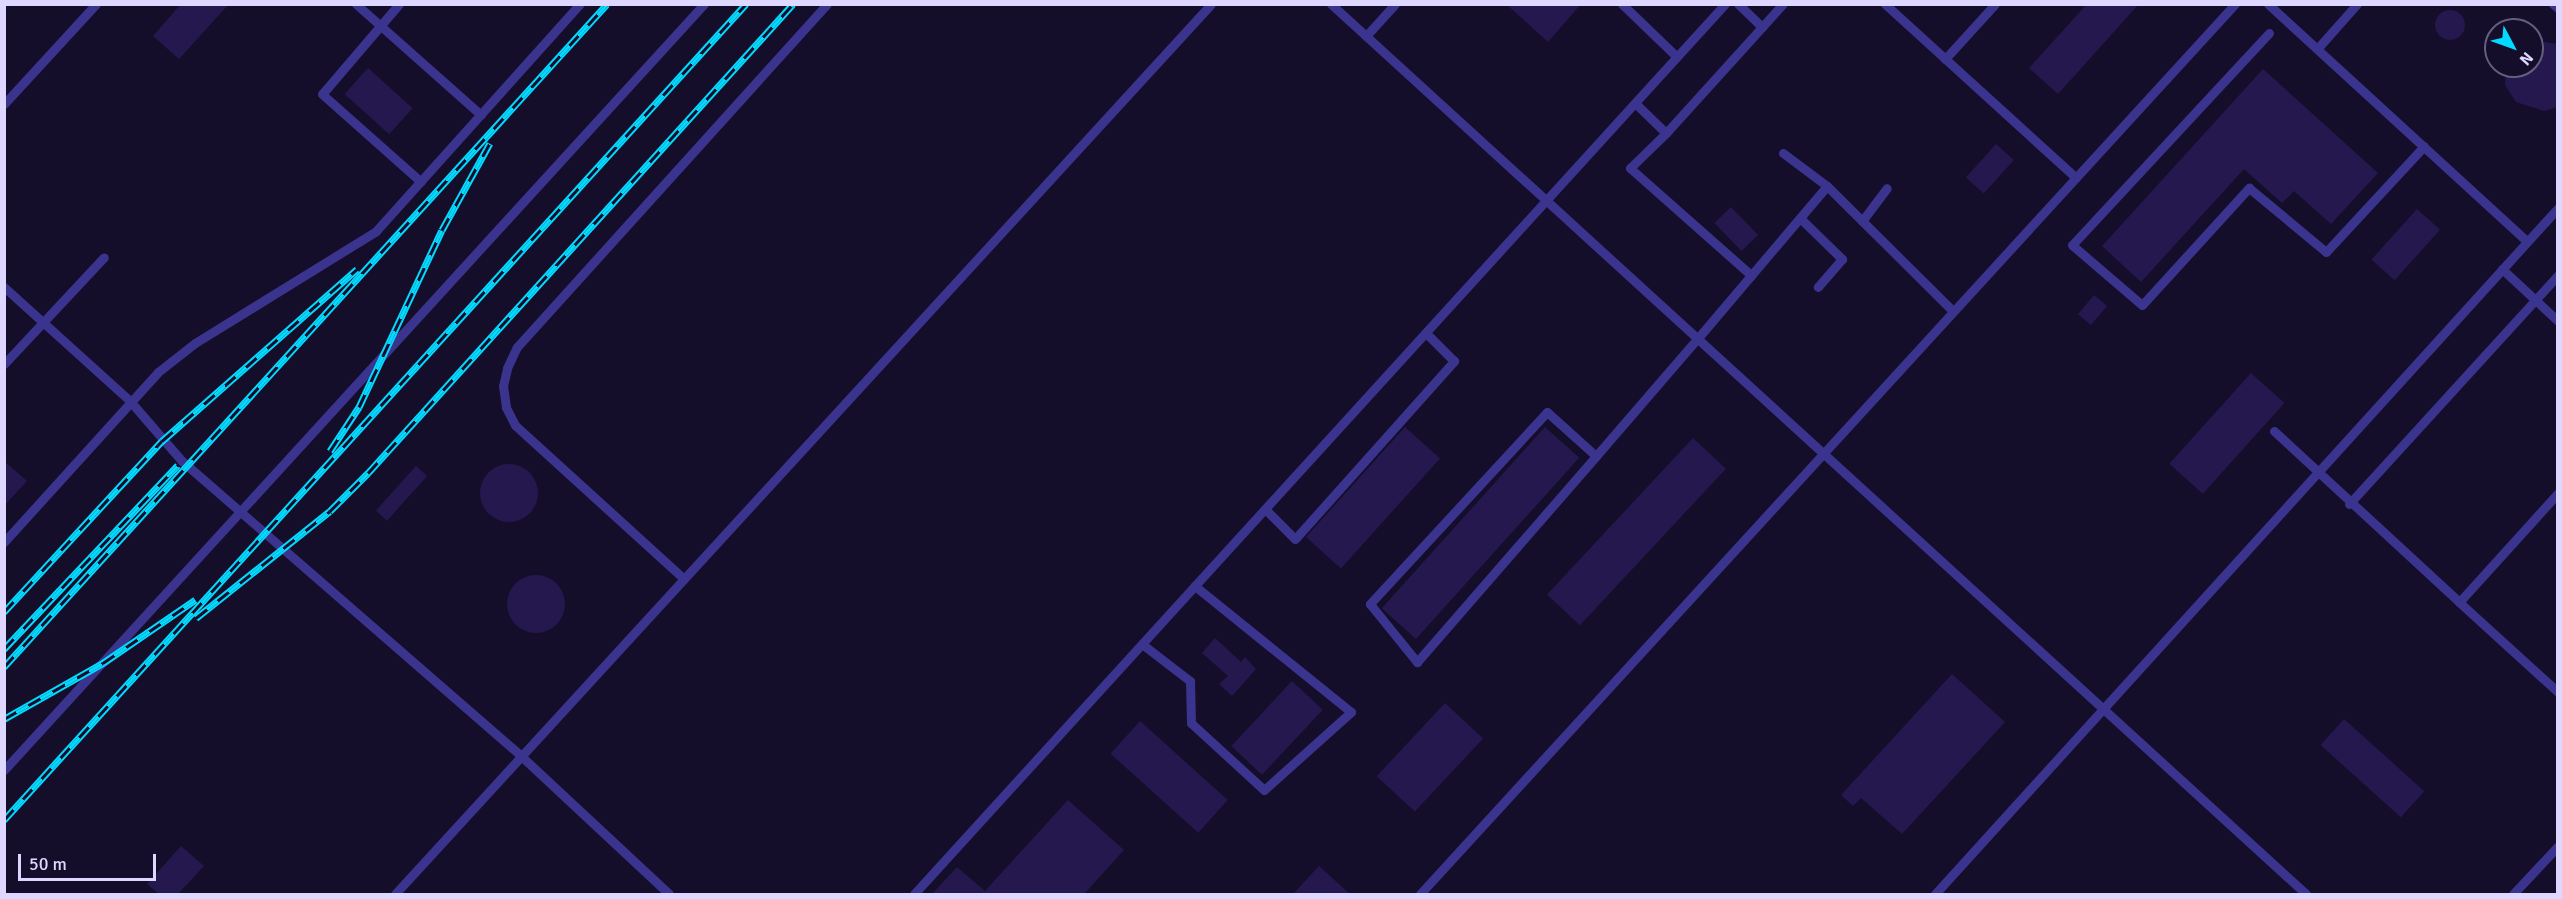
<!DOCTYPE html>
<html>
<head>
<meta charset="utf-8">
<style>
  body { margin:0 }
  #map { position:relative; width:2562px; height:899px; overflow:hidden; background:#140e2b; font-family:Signika,sans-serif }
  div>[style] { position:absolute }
  .building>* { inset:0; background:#25184e; transform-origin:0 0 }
  .round { border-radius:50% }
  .service>* { height:9px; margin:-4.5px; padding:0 4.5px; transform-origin:4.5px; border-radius:4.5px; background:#3b348f }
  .rail>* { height:7px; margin-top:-3.5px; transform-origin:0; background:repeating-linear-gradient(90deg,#140e2b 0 14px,#03daff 0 28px); box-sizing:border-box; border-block:2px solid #03daff }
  span { translate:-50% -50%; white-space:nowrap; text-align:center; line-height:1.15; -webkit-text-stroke:4.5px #140e2b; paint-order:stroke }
  .frame { position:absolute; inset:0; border:6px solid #ded7ff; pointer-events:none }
  .north { position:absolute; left:2484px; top:18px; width:60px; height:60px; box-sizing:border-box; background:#140e2b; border:2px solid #655e80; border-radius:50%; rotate:131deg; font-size:16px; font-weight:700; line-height:24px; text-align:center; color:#ded7ff }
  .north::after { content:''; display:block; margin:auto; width:21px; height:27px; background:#03daff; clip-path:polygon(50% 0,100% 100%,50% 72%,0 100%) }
  .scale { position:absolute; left:18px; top:854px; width:138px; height:27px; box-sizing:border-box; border:3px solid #ded7ff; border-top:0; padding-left:8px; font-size:18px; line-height:21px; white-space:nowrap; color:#ded7ff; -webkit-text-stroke:4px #140e2b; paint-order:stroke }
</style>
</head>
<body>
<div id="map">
  <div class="building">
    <i style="clip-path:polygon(181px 4px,229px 4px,179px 59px,153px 36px)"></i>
    <i style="clip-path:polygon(1506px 4px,1581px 4px,1548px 42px)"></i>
    <i style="clip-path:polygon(2087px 4px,2139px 4px,2058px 94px,2029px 68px)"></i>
    <i class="round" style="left:2435px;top:10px;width:30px;height:30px"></i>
    <i style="clip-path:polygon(2532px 40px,2558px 44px,2558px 107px,2544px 111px,2516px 102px,2505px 85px,2506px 66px,2532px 66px)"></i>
    <i style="left:368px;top:68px;width:60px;height:35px;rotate:42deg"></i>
    <i style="clip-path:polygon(2263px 69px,2378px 173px,2331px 224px,2294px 191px,2282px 203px,2244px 169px,2141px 282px,2102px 246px)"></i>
    <i style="left:1996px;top:144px;width:24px;height:45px;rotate:42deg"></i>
    <i style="left:1731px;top:207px;width:39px;height:23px;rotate:46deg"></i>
    <i style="left:2417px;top:209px;width:31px;height:68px;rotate:42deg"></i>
    <i style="left:2094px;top:295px;width:17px;height:25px;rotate:40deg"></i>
    <i style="left:2251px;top:373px;width:45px;height:122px;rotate:42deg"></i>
    <i style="left:1405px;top:427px;width:47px;height:148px;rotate:42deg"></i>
    <i style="left:1545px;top:427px;width:46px;height:244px;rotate:42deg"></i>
    <i style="left:1693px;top:438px;width:45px;height:214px;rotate:43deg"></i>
    <i style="clip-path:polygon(4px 461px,27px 481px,4px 506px)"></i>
    <i class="round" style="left:480px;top:464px;width:58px;height:58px"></i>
    <i style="left:416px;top:466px;width:15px;height:60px;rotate:42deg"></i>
    <i class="round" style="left:507px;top:575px;width:58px;height:58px"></i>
    <i style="clip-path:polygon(1215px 638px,1241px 662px,1245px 657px,1256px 669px,1232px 696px,1219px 684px,1228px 676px,1202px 653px)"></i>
    <i style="clip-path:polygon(1952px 674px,2005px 722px,1902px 834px,1861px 798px,1853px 806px,1841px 795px)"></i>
    <i style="left:1292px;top:681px;width:42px;height:89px;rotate:43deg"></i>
    <i style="left:1445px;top:703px;width:52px;height:100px;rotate:43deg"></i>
    <i style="left:2344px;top:719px;width:108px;height:35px;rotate:42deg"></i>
    <i style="left:1140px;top:721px;width:118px;height:44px;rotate:42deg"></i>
    <i style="clip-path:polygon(1068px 800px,1124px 850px,1084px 894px,932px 894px,957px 867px,985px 891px)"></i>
    <i style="clip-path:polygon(181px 846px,204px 866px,178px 894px,159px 894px,147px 884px)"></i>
    <i style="clip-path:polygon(1319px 866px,1350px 894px,1293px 894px)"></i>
  </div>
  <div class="service">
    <i style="left:356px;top:4px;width:167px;rotate:41.6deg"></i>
    <i style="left:399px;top:4px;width:118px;rotate:130.5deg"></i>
    <i style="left:322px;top:94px;width:132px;rotate:41.6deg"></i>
    <i style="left:1331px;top:4px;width:1320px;rotate:42.39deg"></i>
    <i style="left:1622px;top:4px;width:76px;rotate:43.9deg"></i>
    <i style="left:1885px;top:4px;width:258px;rotate:42.3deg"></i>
    <i style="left:2268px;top:4px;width:351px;rotate:42.5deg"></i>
    <i style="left:2553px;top:4px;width:6px;rotate:39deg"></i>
    <i style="left:1762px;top:27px;width:31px;rotate:-48deg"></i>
    <i style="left:2269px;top:33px;width:289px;rotate:132.9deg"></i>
    <i style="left:2072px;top:245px;width:92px;rotate:40.6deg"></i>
    <i style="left:2142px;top:305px;width:159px;rotate:-47.6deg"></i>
    <i style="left:2249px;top:188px;width:100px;rotate:39.7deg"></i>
    <i style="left:2326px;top:252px;width:144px;rotate:-47.2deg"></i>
    <i style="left:1366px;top:36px;width:43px;rotate:-47.8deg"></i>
    <i style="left:2317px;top:49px;width:60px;rotate:-48.4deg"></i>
    <i style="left:1945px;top:59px;width:74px;rotate:-47.7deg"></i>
    <i style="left:1635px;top:103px;width:43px;rotate:44.1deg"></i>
    <i style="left:1666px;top:133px;width:143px;rotate:-47.8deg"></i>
    <i style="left:1762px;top:27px;width:33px;rotate:-136deg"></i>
    <i style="left:4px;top:104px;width:136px;rotate:-47.4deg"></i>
    <i style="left:1666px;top:133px;width:50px;rotate:135.8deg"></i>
    <i style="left:1630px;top:168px;width:162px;rotate:41.5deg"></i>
    <i style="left:1783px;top:153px;width:55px;rotate:36.9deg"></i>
    <i style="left:1800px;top:218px;width:59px;rotate:44.3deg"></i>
    <i style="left:1842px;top:259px;width:37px;rotate:131deg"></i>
    <i style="left:1862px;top:221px;width:41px;rotate:-52.9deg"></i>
    <i style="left:2502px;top:269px;width:76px;rotate:42.9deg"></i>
    <i style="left:4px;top:287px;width:170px;rotate:42.1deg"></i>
    <i style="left:130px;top:401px;width:79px;rotate:49.1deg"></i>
    <i style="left:182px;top:461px;width:448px;rotate:41deg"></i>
    <i style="left:520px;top:755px;width:204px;rotate:43deg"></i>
    <i style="left:4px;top:364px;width:146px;rotate:-46.9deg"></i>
    <i style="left:2274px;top:431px;width:252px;rotate:42.7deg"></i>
    <i style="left:1596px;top:456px;width:66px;rotate:-138.1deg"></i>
    <i style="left:1547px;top:412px;width:261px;rotate:132.7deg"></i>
    <i style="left:1370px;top:604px;width:75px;rotate:51deg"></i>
    <i style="left:1417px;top:662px;width:273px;rotate:-49deg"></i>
    <i style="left:1596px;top:456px;width:156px;rotate:-49.2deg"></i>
    <i style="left:1698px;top:338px;width:199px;rotate:-49.7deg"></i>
    <i style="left:1827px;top:186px;width:177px;rotate:44.8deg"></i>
    <i style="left:2558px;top:493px;width:147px;rotate:132.2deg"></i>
    <i style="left:2459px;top:602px;width:134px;rotate:42.3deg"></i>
    <i style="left:2349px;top:504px;width:310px;rotate:-47.6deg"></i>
    <i style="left:1265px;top:509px;width:42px;rotate:45deg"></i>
    <i style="left:1295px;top:539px;width:239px;rotate:-48.2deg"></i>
    <i style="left:1454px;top:361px;width:40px;rotate:-135deg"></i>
    <i style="left:4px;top:542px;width:229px;rotate:-47.8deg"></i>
    <i style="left:158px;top:372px;width:47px;rotate:-38.1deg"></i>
    <i style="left:195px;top:343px;width:213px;rotate:-31.7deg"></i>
    <i style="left:376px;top:231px;width:305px;rotate:-48.1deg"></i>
    <i style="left:683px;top:578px;width:227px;rotate:-137.7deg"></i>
    <i style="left:515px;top:425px;width:20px;rotate:-117deg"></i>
    <i style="left:506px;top:407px;width:21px;rotate:-98deg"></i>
    <i style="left:503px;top:386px;width:18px;rotate:-77deg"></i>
    <i style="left:507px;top:368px;width:23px;rotate:-65deg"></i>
    <i style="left:517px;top:347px;width:462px;rotate:-47.9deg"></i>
    <i style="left:1142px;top:644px;width:61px;rotate:37.6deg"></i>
    <i style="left:1190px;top:681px;width:42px;rotate:88.6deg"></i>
    <i style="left:1191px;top:723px;width:99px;rotate:42.5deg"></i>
    <i style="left:1264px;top:790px;width:117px;rotate:-41.9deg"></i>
    <i style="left:1351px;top:712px;width:201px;rotate:-141.1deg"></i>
    <i style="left:4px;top:770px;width:1038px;rotate:-47.58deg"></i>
    <i style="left:395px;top:894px;width:1207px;rotate:-47.48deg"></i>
    <i style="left:914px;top:894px;width:1204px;rotate:-47.66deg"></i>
    <i style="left:1420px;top:894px;width:1207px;rotate:-47.52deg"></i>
    <i style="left:1935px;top:894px;width:927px;rotate:-47.76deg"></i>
    <i style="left:2513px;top:894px;width:66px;rotate:-46.8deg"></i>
  </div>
  <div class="rail">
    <i style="left:330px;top:451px;width:53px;rotate:-56.6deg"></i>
    <i style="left:359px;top:407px;width:195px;rotate:-64.9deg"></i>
    <i style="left:442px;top:230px;width:99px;rotate:-61.1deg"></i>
    <i style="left:4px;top:612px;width:233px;rotate:-47.3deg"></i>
    <i style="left:162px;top:441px;width:260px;rotate:-41.4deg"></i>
    <i style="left:196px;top:618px;width:171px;rotate:-38.6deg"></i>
    <i style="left:330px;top:511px;width:54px;rotate:-45deg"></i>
    <i style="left:368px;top:473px;width:633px;rotate:-47.82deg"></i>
    <i style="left:4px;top:649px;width:253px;rotate:-46.6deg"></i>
    <i style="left:4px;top:667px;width:896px;rotate:-47.71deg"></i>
    <i style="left:4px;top:719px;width:114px;rotate:-29.5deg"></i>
    <i style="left:103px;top:663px;width:112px;rotate:-34.4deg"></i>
    <i style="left:4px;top:820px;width:1103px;rotate:-47.72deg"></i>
  </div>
  <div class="frame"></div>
  <div class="north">N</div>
  <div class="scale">50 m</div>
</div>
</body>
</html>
